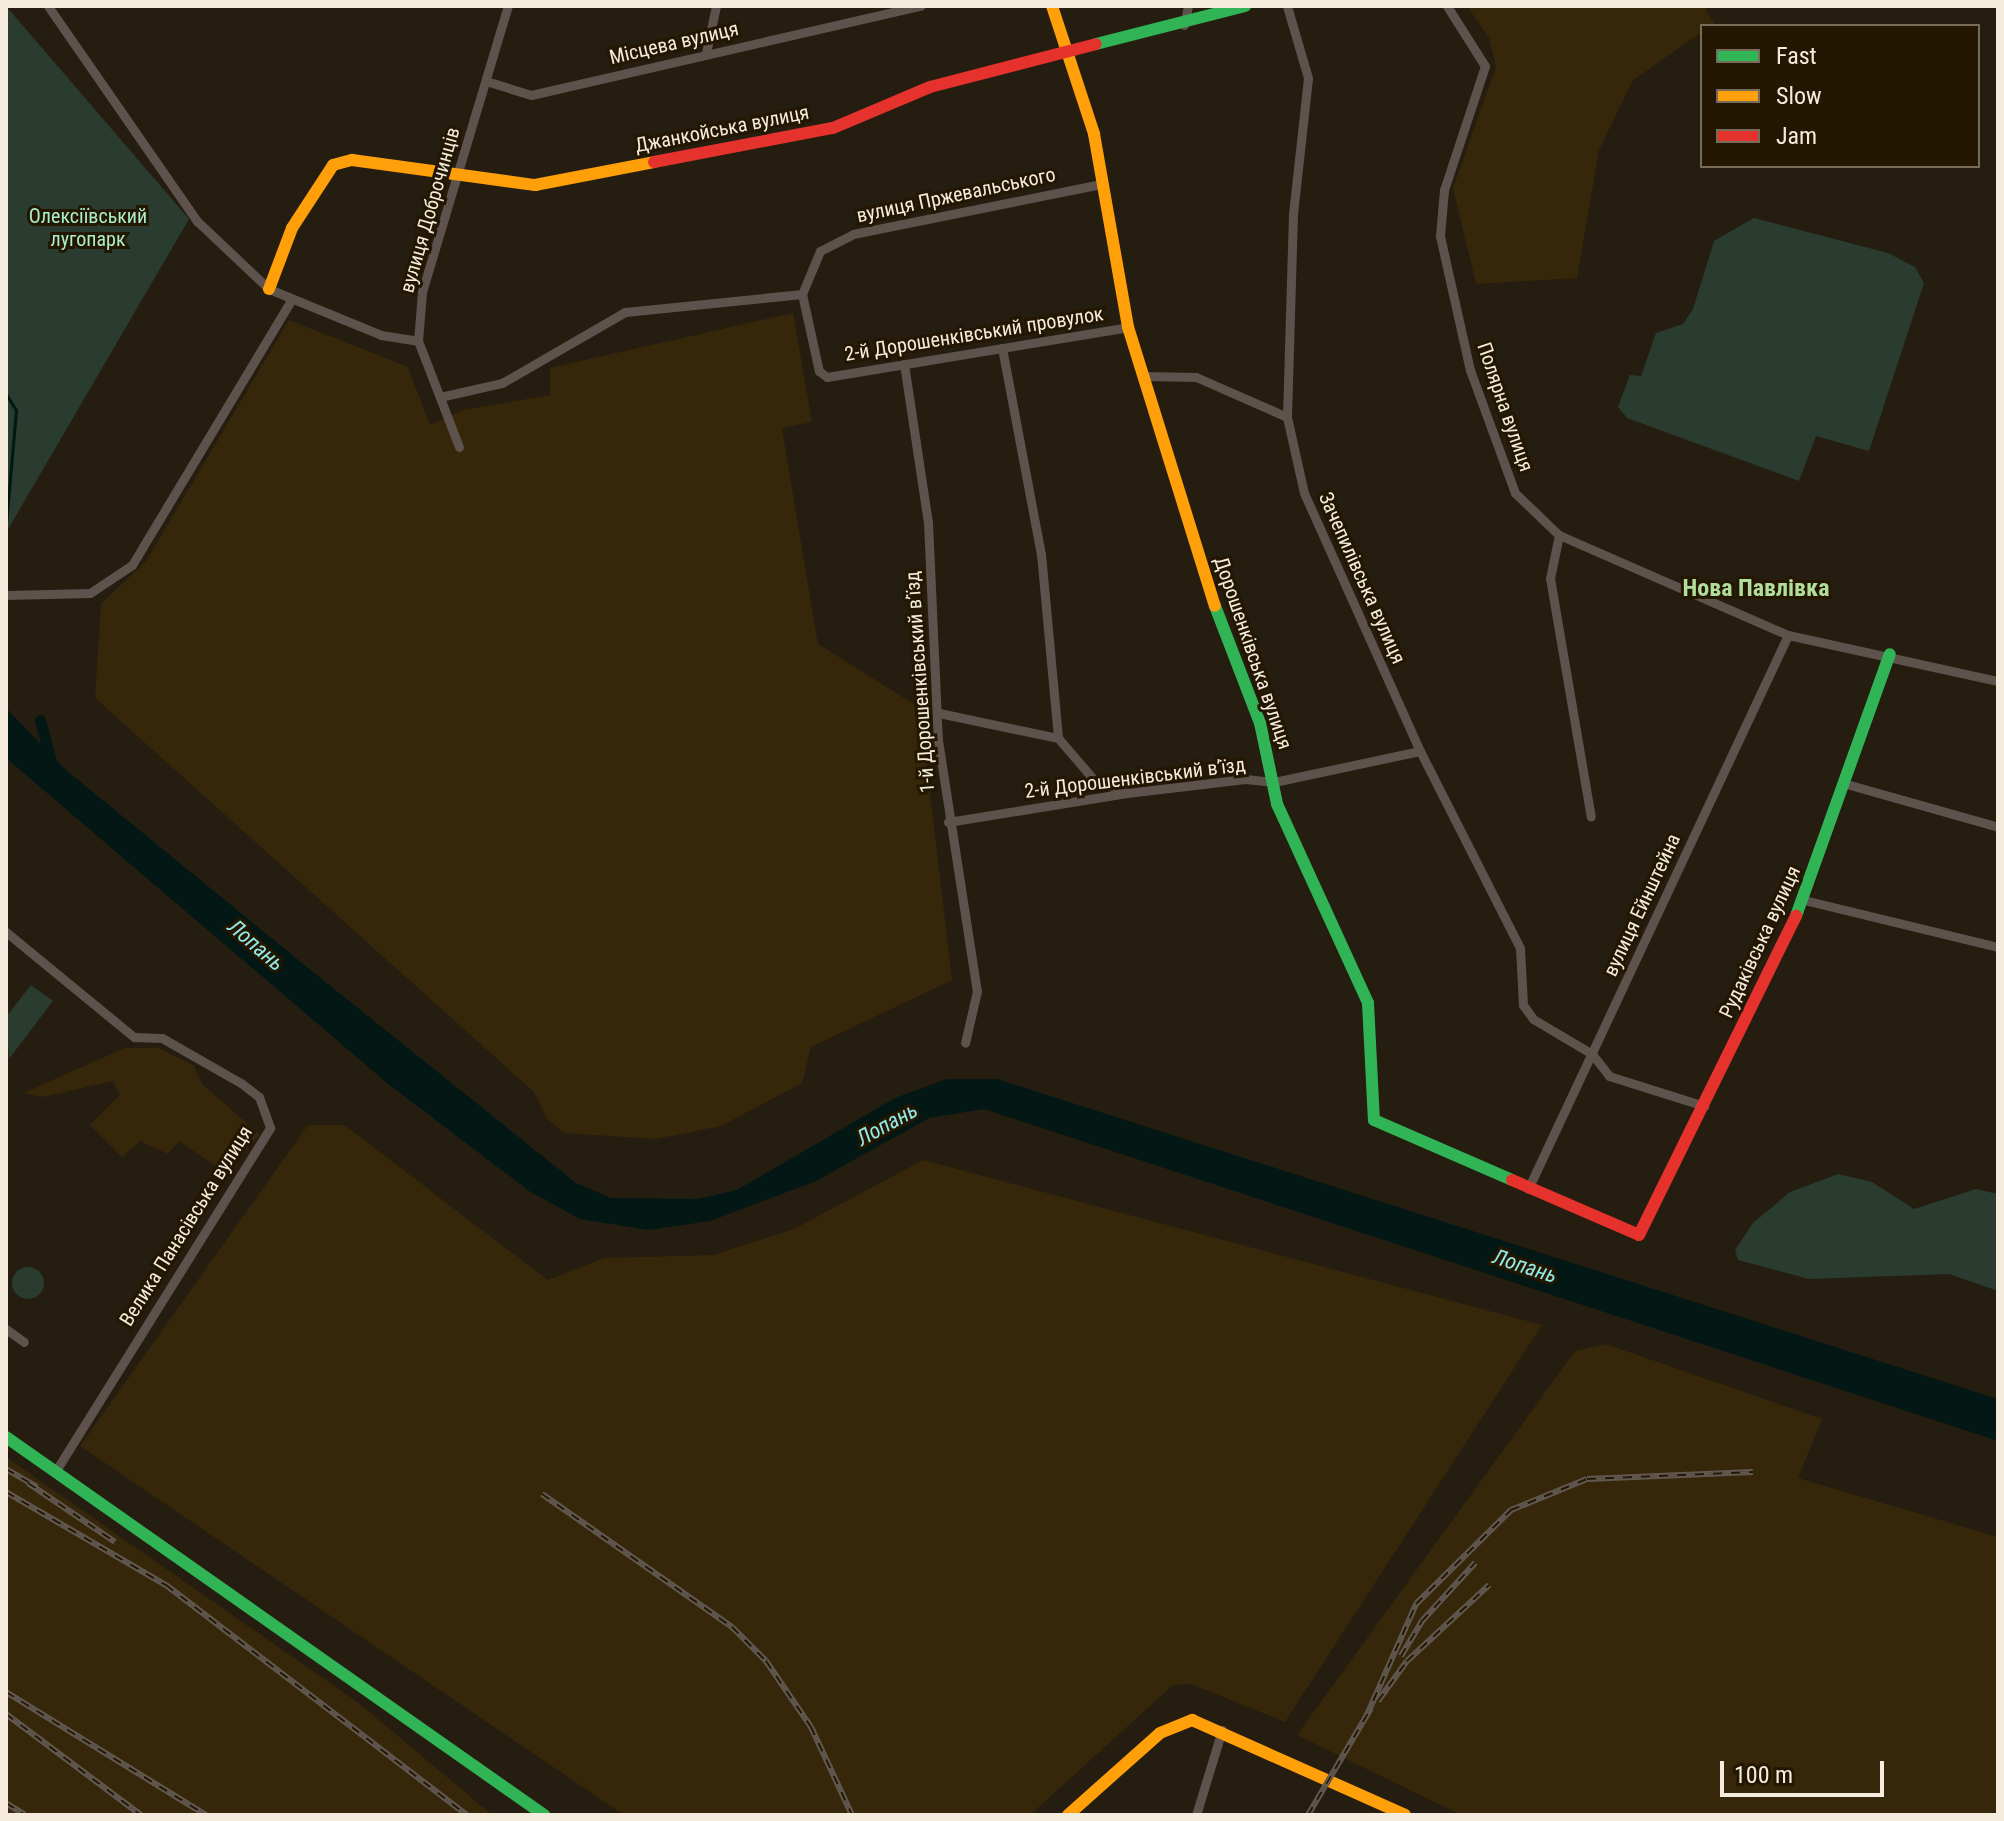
<!DOCTYPE html>
<html>
<head>
<meta charset="utf-8">
<style>
  body { margin:0 }
  #map { position:relative; width:2004px; height:1821px; overflow:hidden; background:#251d10; font-family:"Roboto Condensed",sans-serif }
  div>[style] { position:absolute }
  .built>* { inset:0; background:#36270a }
  .green>* { inset:0; background:#2a3b30 }
  .round { border-radius:50% }
  .water>* { inset:0; background:#031715 }
  .stream>* { height:3px; margin:-1.5px; padding:0 1.5px; transform-origin:1.5px; border-radius:1.5px; background:#031715 }
  .canal>* { height:11px; margin:-5.5px; padding:0 5.5px; transform-origin:5.5px; border-radius:5.5px; background:#031715 }
  .street>* { height:9px; margin:-4.5px; padding:0 4.5px; transform-origin:4.5px; border-radius:4.5px; background:#5e524c }
  .fast>* { height:12px; margin:-6px; padding:0 6px; transform-origin:6px; border-radius:6px; background:#30b455 }
  .slow>* { height:12px; margin:-6px; padding:0 6px; transform-origin:6px; border-radius:6px; background:#ff9f0a }
  .jam>* { height:12px; margin:-6px; padding:0 6px; transform-origin:6px; border-radius:6px; background:#e5322d }
  .rail>* { height:6px; margin-top:-3px; transform-origin:0; background:repeating-linear-gradient(90deg,#231701 0 9px,#615851 0 18px); box-sizing:border-box; border-block:2px solid #615851 }
  span { translate:-50% -50%; white-space:nowrap; text-align:center; line-height:1.15; -webkit-text-stroke:6px #231701; paint-order:stroke }
  .street-label { font-size:20px; color:#f5ecde }
  .park-label { font-size:20px; color:#aaeecb }
  .water-label { font-size:22px; color:#93e9ea; font-style:italic }
  .quarter-label { font-size:24px; color:#b1de9c; font-weight:700 }
  .frame { position:absolute; inset:0; border:8px solid #f5ecde; pointer-events:none }
  .legend { position:absolute; left:1700px; top:24px; width:280px; height:144px; box-sizing:border-box; background:#231701; border:2px solid #776c59; margin:0; padding:10px 14px; list-style:none; font-size:24px; color:#f5ecde }
  .legend li { display:flex; align-items:center; gap:16px; height:40px }
  .legend b { width:40px; border:2px solid #776c59 }
  .scale { position:absolute; left:1720px; top:1761px; width:164px; height:36px; box-sizing:border-box; border:4px solid #f5ecde; border-top:0; padding-left:10px; font-size:24px; line-height:28px; white-space:nowrap; color:#f5ecde; -webkit-text-stroke:6px #231701; paint-order:stroke }
</style>
</head>
<body>
<div id="map">
  <div class="built">
    <i style="clip-path:polygon(1467px 6px,1710px 6px,1705px 10px,1715px 23px,1633px 80px,1599px 150px,1577px 278px,1476px 284px,1453px 188px,1496px 67px,1489px 38px)"></i>
    <i style="clip-path:polygon(793px 313px,812px 422px,782px 428px,818px 644px,920px 708px,952px 980px,811px 1047px,802px 1083px,721px 1126px,656px 1139px,564px 1133px,547px 1119px,534px 1092px,95px 698px,101px 604px,146px 561px,289px 320px,408px 367px,430px 425px,463px 410px,550px 395px,550px 368px)"></i>
    <i style="clip-path:polygon(125px 1048px,159px 1048px,194px 1066px,202px 1084px,260px 1135px,225px 1172px,179px 1141px,168px 1154px,140px 1141px,122px 1157px,90px 1125px,120px 1095px,113px 1081px,43px 1097px,23px 1093px)"></i>
    <i style="clip-path:polygon(308px 1125px,344px 1125px,548px 1280px,604px 1258px,713px 1255px,794px 1229px,923px 1160px,1542px 1325px,1285px 1722px,1191px 1684px,1173px 1685px,1030px 1815px,624px 1815px,80px 1446px)"></i>
    <i style="clip-path:polygon(1606px 1344px,1822px 1419px,1798px 1478px,1998px 1537px,1998px 1815px,1461px 1815px,1297px 1735px,1575px 1351px)"></i>
    <i style="clip-path:polygon(6px 1457px,360px 1704px,492px 1815px,6px 1815px)"></i>
  </div>
  <div class="green">
    <i style="clip-path:polygon(6px 6px,189px 219px,7px 531px,6px 530px)"></i>
    <i style="clip-path:polygon(1754px 218px,1888px 253px,1915px 267px,1924px 283px,1869px 451px,1816px 436px,1799px 481px,1627px 418px,1618px 407px,1630px 375px,1641px 376px,1656px 333px,1683px 324px,1693px 309px,1714px 241px)"></i>
    <i style="clip-path:polygon(31px 985px,53px 1001px,9px 1059px,6px 1017px)"></i>
    <i style="clip-path:polygon(1838px 1174px,1872px 1182px,1914px 1209px,1976px 1189px,1998px 1194px,1998px 1291px,1949px 1274px,1809px 1279px,1738px 1260px,1735px 1250px,1753px 1223px,1790px 1192px)"></i>
    <i class="round" style="left:12px;top:1267px;width:32px;height:32px"></i>
  </div>
  <div class="water">
    <i style="clip-path:polygon(6px 708px,66px 770px,313px 972px,576px 1183px,611px 1198px,698px 1199px,737px 1190px,895px 1098px,947px 1079px,997px 1079px,1998px 1399px,1998px 1441px,984px 1109px,929px 1118px,816px 1181px,710px 1221px,649px 1230px,580px 1219px,529px 1191px,387px 1083px,6px 758px)"></i>
  </div>
  <div class="stream">
    <i style="left:6px;top:394px;width:19px;rotate:58deg"></i>
    <i style="left:16px;top:410px;width:114px;rotate:95deg"></i>
  </div>
  <div class="canal">
    <i style="left:40px;top:720px;width:47px;rotate:75.1deg"></i>
  </div>
  <div class="street">
    <i style="left:48px;top:6px;width:262px;rotate:55.3deg"></i>
    <i style="left:197px;top:221px;width:99px;rotate:43.4deg"></i>
    <i style="left:269px;top:289px;width:121px;rotate:22.3deg"></i>
    <i style="left:381px;top:335px;width:37px;rotate:9deg"></i>
    <i style="left:1287px;top:6px;width:75px;rotate:73.7deg"></i>
    <i style="left:1308px;top:78px;width:137px;rotate:96.3deg"></i>
    <i style="left:1293px;top:214px;width:203px;rotate:91.7deg"></i>
    <i style="left:1287px;top:417px;width:78px;rotate:77.4deg"></i>
    <i style="left:1304px;top:493px;width:283px;rotate:65.8deg"></i>
    <i style="left:1420px;top:751px;width:221px;rotate:63.1deg"></i>
    <i style="left:1520px;top:948px;width:57px;rotate:87deg"></i>
    <i style="left:1523px;top:1005px;width:17px;rotate:54deg"></i>
    <i style="left:1533px;top:1019px;width:69px;rotate:30.7deg"></i>
    <i style="left:1592px;top:1054px;width:28px;rotate:52deg"></i>
    <i style="left:1609px;top:1076px;width:100px;rotate:17.5deg"></i>
    <i style="left:1447px;top:6px;width:71px;rotate:57.7deg"></i>
    <i style="left:1485px;top:66px;width:131px;rotate:108.3deg"></i>
    <i style="left:1444px;top:190px;width:46px;rotate:95deg"></i>
    <i style="left:1440px;top:236px;width:137px;rotate:77.4deg"></i>
    <i style="left:1470px;top:370px;width:131px;rotate:69.9deg"></i>
    <i style="left:1515px;top:493px;width:61px;rotate:43.7deg"></i>
    <i style="left:1559px;top:535px;width:250px;rotate:23.6deg"></i>
    <i style="left:1788px;top:635px;width:215px;rotate:12.4deg"></i>
    <i style="left:1184px;top:25px;width:19px;rotate:-78deg"></i>
    <i style="left:706px;top:53px;width:48px;rotate:-78deg"></i>
    <i style="left:486px;top:81px;width:47px;rotate:17.3deg"></i>
    <i style="left:531px;top:95px;width:400px;rotate:-12.9deg"></i>
    <i style="left:802px;top:294px;width:79px;rotate:77.6deg"></i>
    <i style="left:819px;top:371px;width:10px;rotate:37deg"></i>
    <i style="left:827px;top:377px;width:305px;rotate:-9.4deg"></i>
    <i style="left:802px;top:294px;width:47px;rotate:-67.3deg"></i>
    <i style="left:820px;top:251px;width:37px;rotate:-27deg"></i>
    <i style="left:853px;top:234px;width:253px;rotate:-11.4deg"></i>
    <i style="left:1002px;top:348px;width:210px;rotate:79.3deg"></i>
    <i style="left:1041px;top:554px;width:185px;rotate:84.7deg"></i>
    <i style="left:904px;top:364px;width:160px;rotate:81.4deg"></i>
    <i style="left:928px;top:522px;width:218px;rotate:87.4deg"></i>
    <i style="left:938px;top:740px;width:254px;rotate:81.2deg"></i>
    <i style="left:977px;top:991px;width:53px;rotate:103deg"></i>
    <i style="left:1143px;top:376px;width:53px;rotate:1.1deg"></i>
    <i style="left:1196px;top:377px;width:99px;rotate:23.7deg"></i>
    <i style="left:440px;top:397px;width:64px;rotate:-12.7deg"></i>
    <i style="left:502px;top:383px;width:142px;rotate:-30deg"></i>
    <i style="left:625px;top:312px;width:178px;rotate:-5.8deg"></i>
    <i style="left:459px;top:447px;width:114px;rotate:-111.1deg"></i>
    <i style="left:418px;top:341px;width:49px;rotate:-85.3deg"></i>
    <i style="left:422px;top:292px;width:299px;rotate:-73.3deg"></i>
    <i style="left:1559px;top:535px;width:44px;rotate:101.8deg"></i>
    <i style="left:1550px;top:578px;width:242px;rotate:80.3deg"></i>
    <i style="left:6px;top:595px;width:84px;rotate:-1.4deg"></i>
    <i style="left:90px;top:593px;width:50px;rotate:-33.7deg"></i>
    <i style="left:132px;top:565px;width:307px;rotate:-59deg"></i>
    <i style="left:939px;top:713px;width:122px;rotate:11.9deg"></i>
    <i style="left:1058px;top:738px;width:57px;rotate:49.3deg"></i>
    <i style="left:1095px;top:781px;width:31px;rotate:19deg"></i>
    <i style="left:1850px;top:785px;width:154px;rotate:15.8deg"></i>
    <i style="left:948px;top:822px;width:181px;rotate:-9.2deg"></i>
    <i style="left:1127px;top:793px;width:119px;rotate:-6.8deg"></i>
    <i style="left:1245px;top:779px;width:29px;rotate:6deg"></i>
    <i style="left:1274px;top:782px;width:149px;rotate:-12deg"></i>
    <i style="left:1804px;top:900px;width:200px;rotate:13.6deg"></i>
    <i style="left:6px;top:932px;width:166px;rotate:39.4deg"></i>
    <i style="left:134px;top:1037px;width:28px;rotate:2deg"></i>
    <i style="left:162px;top:1038px;width:91px;rotate:29.7deg"></i>
    <i style="left:241px;top:1083px;width:23px;rotate:38deg"></i>
    <i style="left:259px;top:1097px;width:33px;rotate:70deg"></i>
    <i style="left:270px;top:1128px;width:404px;rotate:122deg"></i>
    <i style="left:1528px;top:1189px;width:612px;rotate:-64.86deg"></i>
    <i style="left:6px;top:1329px;width:22px;rotate:36deg"></i>
    <i style="left:1196px;top:1815px;width:89px;rotate:-73deg"></i>
  </div>
  <div class="fast">
    <i style="left:1096px;top:44px;width:154px;rotate:-14.3deg"></i>
    <i style="left:1215px;top:606px;width:125px;rotate:69deg"></i>
    <i style="left:1260px;top:723px;width:83px;rotate:78.1deg"></i>
    <i style="left:1277px;top:804px;width:219px;rotate:65.4deg"></i>
    <i style="left:1368px;top:1003px;width:117px;rotate:87.1deg"></i>
    <i style="left:1374px;top:1120px;width:150px;rotate:23.5deg"></i>
    <i style="left:1796px;top:916px;width:278px;rotate:-70.3deg"></i>
    <i style="left:6px;top:1437px;width:658px;rotate:35.09deg"></i>
  </div>
  <div class="slow">
    <i style="left:1052px;top:6px;width:135px;rotate:71.8deg"></i>
    <i style="left:1094px;top:134px;width:196px;rotate:80deg"></i>
    <i style="left:1128px;top:327px;width:292px;rotate:72.7deg"></i>
    <i style="left:269px;top:289px;width:65px;rotate:-69.3deg"></i>
    <i style="left:292px;top:228px;width:75px;rotate:-56.9deg"></i>
    <i style="left:333px;top:165px;width:20px;rotate:-15deg"></i>
    <i style="left:352px;top:160px;width:185px;rotate:7.8deg"></i>
    <i style="left:535px;top:185px;width:121px;rotate:-10.9deg"></i>
    <i style="left:1068px;top:1815px;width:123px;rotate:-41.7deg"></i>
    <i style="left:1160px;top:1733px;width:35px;rotate:-22deg"></i>
    <i style="left:1192px;top:1720px;width:233px;rotate:24deg"></i>
  </div>
  <div class="jam">
    <i style="left:654px;top:162px;width:182px;rotate:-10.8deg"></i>
    <i style="left:833px;top:128px;width:105px;rotate:-22.9deg"></i>
    <i style="left:930px;top:87px;width:171px;rotate:-14.5deg"></i>
    <i style="left:1512px;top:1180px;width:138px;rotate:23.4deg"></i>
    <i style="left:1639px;top:1235px;width:356px;rotate:-63.8deg"></i>
  </div>
  <div class="rail">
    <i style="left:6px;top:1469px;width:36px;rotate:30deg"></i>
    <i style="left:28px;top:1483px;width:105px;rotate:34.1deg"></i>
    <i style="left:6px;top:1492px;width:185px;rotate:30.2deg"></i>
    <i style="left:166px;top:1585px;width:379px;rotate:37.4deg"></i>
    <i style="left:542px;top:1494px;width:232px;rotate:35deg"></i>
    <i style="left:732px;top:1627px;width:48px;rotate:45deg"></i>
    <i style="left:766px;top:1661px;width:80px;rotate:55.7deg"></i>
    <i style="left:811px;top:1727px;width:97px;rotate:65deg"></i>
    <i style="left:1401px;top:1656px;width:41px;rotate:-59deg"></i>
    <i style="left:1422px;top:1621px;width:79px;rotate:-47.6deg"></i>
    <i style="left:6px;top:1692px;width:235px;rotate:31.6deg"></i>
    <i style="left:1378px;top:1701px;width:49px;rotate:-54.1deg"></i>
    <i style="left:1407px;top:1661px;width:112px;rotate:-42.8deg"></i>
    <i style="left:6px;top:1714px;width:169px;rotate:36.8deg"></i>
    <i style="left:1366px;top:1717px;width:124px;rotate:-66.1deg"></i>
    <i style="left:1416px;top:1604px;width:134px;rotate:-44.7deg"></i>
    <i style="left:1511px;top:1510px;width:82px;rotate:-22.2deg"></i>
    <i style="left:1587px;top:1479px;width:166px;rotate:-2.4deg"></i>
    <i style="left:6px;top:1803px;width:22px;rotate:32deg"></i>
    <i style="left:1308px;top:1815px;width:124px;rotate:-59.5deg"></i>
  </div>
  <div class="street-label">
    <span style="left:674px;top:43px;rotate:-13deg">Місцева вулиця</span>
    <span style="left:722px;top:129px;rotate:-11deg">Джанкойська вулиця</span>
    <span style="left:956px;top:195px;rotate:-12deg">вулиця Пржевальського</span>
    <span style="left:430px;top:210px;rotate:-74deg">вулиця Доброчинців</span>
    <span style="left:974px;top:334px;rotate:-9deg">2-й Дорошенківський провулок</span>
    <span style="left:1505px;top:407px;rotate:71deg">Полярна вулиця</span>
    <span style="left:1362px;top:578px;rotate:66deg">Зачепилівська вулиця</span>
    <span style="left:1253px;top:653px;rotate:71deg">Дорошенківська вулиця</span>
    <span style="left:920px;top:682px;rotate:-94deg">1-й Дорошенківський в’їзд</span>
    <span style="left:1135px;top:778px;rotate:-7deg">2-й Дорошенківський в’їзд</span>
    <span style="left:1642px;top:905px;rotate:-65deg">вулиця Ейнштейна</span>
    <span style="left:1760px;top:942px;rotate:-65deg">Рудаківська вулиця</span>
    <span style="left:186px;top:1226px;rotate:-58deg">Велика Панасівська вулиця</span>
  </div>
  <div class="park-label">
    <span style="left:88px;top:228px">Олексіївський<br>лугопарк</span>
  </div>
  <div class="water-label">
    <span style="left:256px;top:945px;rotate:41deg">Лопань</span>
    <span style="left:887px;top:1124px;rotate:-29deg">Лопань</span>
    <span style="left:1525px;top:1266px;rotate:18deg">Лопань</span>
  </div>
  <div class="quarter-label">
    <span style="left:1756px;top:589px">Нова Павлівка</span>
  </div>
  <div class="frame"></div>
  <ul class="legend">
  <li><b style="height:10px;background:#30b455"></b>Fast</li>
  <li><b style="height:10px;background:#ff9f0a"></b>Slow</li>
  <li><b style="height:10px;background:#e5322d"></b>Jam</li>
  </ul>
  <div class="scale">100 m</div>
</div>
</body>
</html>
